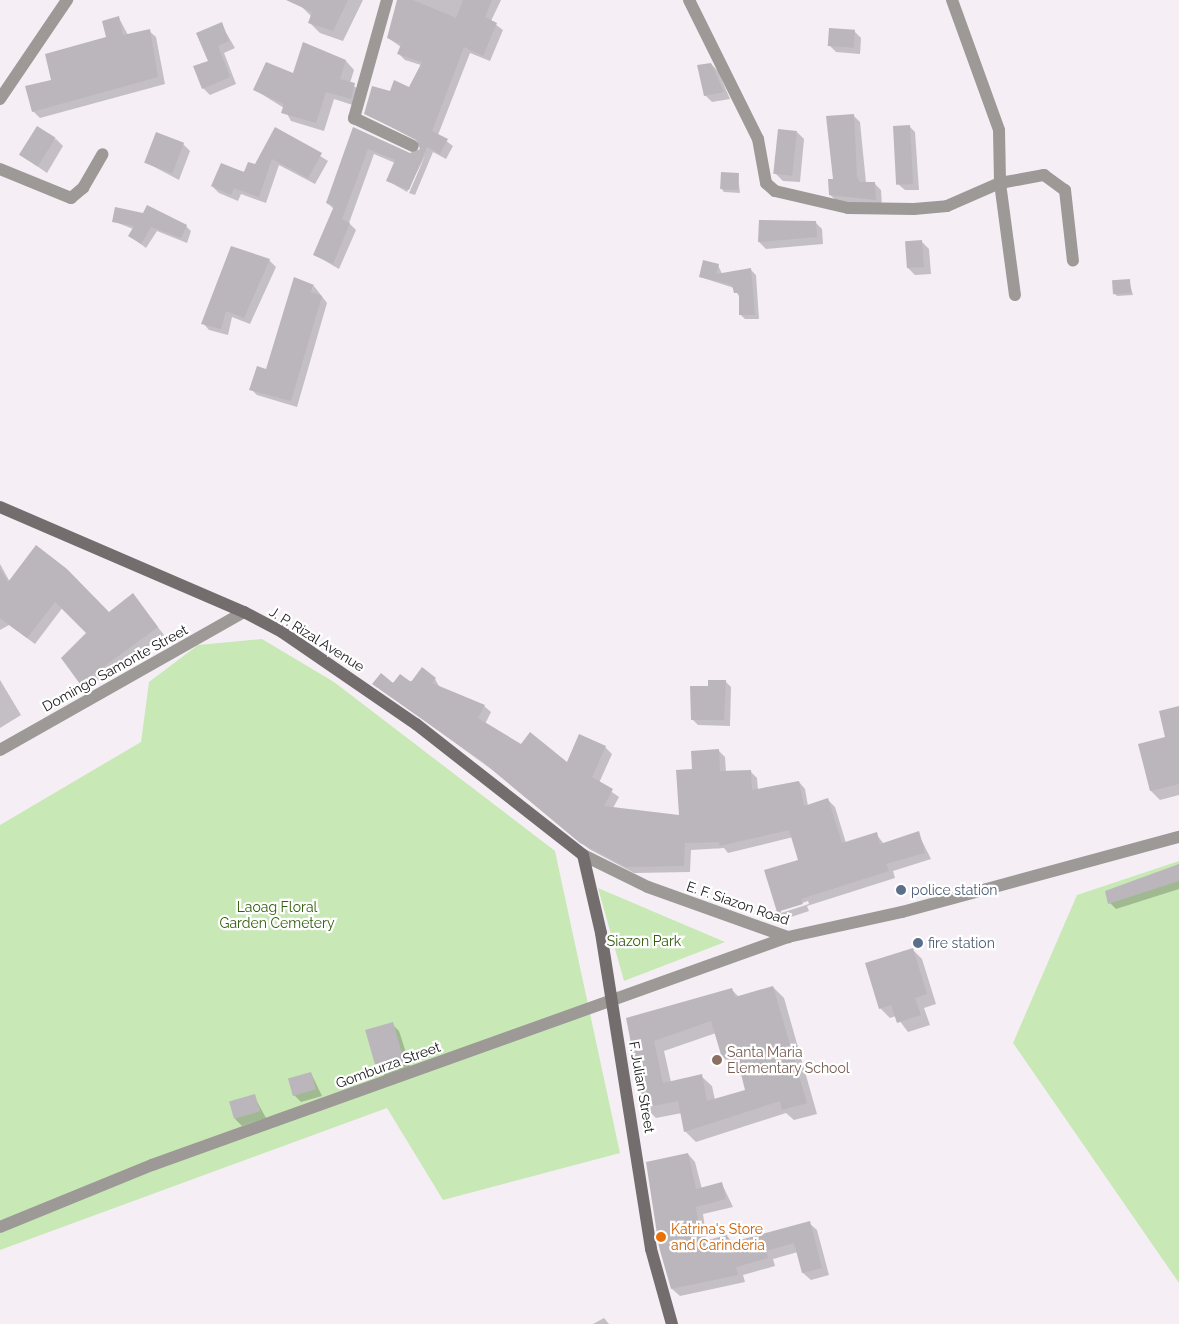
<!DOCTYPE html>
<html>
<head>
<meta charset="utf-8">
<style>
  body { margin:0 }
  #map { position:relative; width:1179px; height:1324px; overflow:hidden; background:#f5eff5; font-family:Raleway,sans-serif }
  div>[style] { position:absolute }
  .green>* { inset:0; background:#c8e8b6 }
  .shadow>* { inset:0; background:#0003 }
  .building>* { inset:0; background:#bbb6bb; transform-origin:0 0 }
  .minor>* { height:12px; margin:-6px; padding:0 6px; transform-origin:6px; border-radius:6px; background:#9c9997 }
  .tertiary>* { height:12px; margin:-6px; padding:0 6px; transform-origin:6px; border-radius:6px; background:#9c9997 }
  .secondary>* { height:12px; margin:-6px; padding:0 6px; transform-origin:6px; border-radius:6px; background:#736e6d }
  .dots>* { width:14px; height:14px; translate:-50% -50%; box-sizing:border-box; border:2px solid #fff; border-radius:50% }
  span { translate:-50% -50%; white-space:nowrap; text-align:center; line-height:1.15; -webkit-text-stroke:4.5px #fff; paint-order:stroke }
  .street-label { font-size:14px; color:#1a181a }
  .service-label { font-size:14px; color:#4e5e75 }
  .left { translate:0 -50%; text-align:left }
  .park-label { font-size:14px; color:#325d0b }
  .education-label { font-size:14px; color:#785e54 }
  .food-label { font-size:14px; color:#c56008 }
</style>
</head>
<body>
<div id="map">
  <div class="green">
    <i style="clip-path:polygon(262px 639px,334px 682px,555px 851px,620px 1153px,443px 1200px,387px 1108px,0 1250px,0 825px,141px 742px,149px 682px,198px 645px)"></i>
    <i style="clip-path:polygon(1179px 861px,1179px 1283px,1013px 1043px,1077px 895px)"></i>
    <i style="clip-path:polygon(598px 888px,725px 942px,624px 981px)"></i>
  </div>
  <div class="shadow">
    <i style="clip-path:polygon(305px 0,363px 0,343px 41px,320px 33px,310px 23px,312px 17px,301px 6px)"></i>
    <i style="clip-path:polygon(398px 0,501px 0,491px 21px,503px 30px,490px 61px,470px 53px,438px 135px,453px 146px,446px 159px,433px 152px,415px 195px,409px 193px,425px 156px,407px 192px,388px 181px,395px 163px,374px 154px,349px 223px,356px 230px,339px 269px,315px 255px,334px 209px,327px 203px,354px 128px,409px 155px,422px 150px,419px 142px,365px 113px,390px 92px,410px 89px,421px 65px,405px 60px,399px 54px,401px 47px,388px 38px)"></i>
    <i style="clip-path:polygon(119px 18px,128px 35px,149px 31px,156px 37px,165px 84px,40px 118px,33px 111px,52px 80px,107px 38px)"></i>
    <i style="clip-path:polygon(221px 24px,235px 48px,224px 53px,236px 84px,210px 95px,203px 88px)"></i>
    <i style="clip-path:polygon(854px 31px,861px 38px,860px 54px,836px 52px,829px 45px)"></i>
    <i style="clip-path:polygon(346px 61px,354px 70px,350px 83px,363px 93px,359px 107px,334px 99px,324px 131px,291px 121px,284px 108px,255px 90px)"></i>
    <i style="clip-path:polygon(711px 64px,718px 71px,730px 99px,712px 102px,705px 95px)"></i>
    <i style="clip-path:polygon(853px 115px,860px 122px,866px 183px,874px 183px,881px 190px,882px 207px,838px 202px,830px 195px)"></i>
    <i style="clip-path:polygon(909px 126px,915px 132px,919px 190px,905px 190px,899px 185px)"></i>
    <i style="clip-path:polygon(276px 128px,328px 161px,315px 184px,279px 165px,266px 203px,241px 194px,238px 201px,219px 193px,212px 186px,256px 166px)"></i>
    <i style="clip-path:polygon(797px 132px,804px 139px,800px 182px,783px 181px,776px 174px)"></i>
    <i style="clip-path:polygon(56px 139px,63px 146px,47px 173px,21px 155px)"></i>
    <i style="clip-path:polygon(183px 144px,190px 151px,179px 180px,145px 162px)"></i>
    <i style="clip-path:polygon(738px 175px,740px 193px,724px 192px,721px 188px)"></i>
    <i style="clip-path:polygon(113px 221px,186px 226px,191px 231px,187px 243px,157px 231px,146px 248px,129px 235px,133px 229px)"></i>
    <i style="clip-path:polygon(760px 222px,815px 222px,822px 229px,823px 244px,766px 249px,759px 242px)"></i>
    <i style="clip-path:polygon(922px 242px,929px 249px,931px 274px,915px 275px,908px 268px)"></i>
    <i style="clip-path:polygon(269px 260px,276px 267px,250px 324px,232px 317px,228px 335px,209px 330px,203px 323px)"></i>
    <i style="clip-path:polygon(718px 265px,722px 274px,751px 270px,756px 275px,759px 319px,745px 319px,740px 314px,740px 298px,734px 288px,700px 277px)"></i>
    <i style="clip-path:polygon(1129px 281px,1133px 295px,1117px 296px,1114px 293px)"></i>
    <i style="clip-path:polygon(314px 286px,327px 303px,297px 407px,257px 395px,251px 389px,267px 370px)"></i>
    <i style="clip-path:polygon(0 564px,10px 582px,109px 613px,133px 595px,164px 635px,87px 690px,81px 683px,88px 633px,63px 607px,35px 644px,9px 625px,0 630px)"></i>
    <i style="clip-path:polygon(evenodd,435px 679px,440px 688px,484px 706px,491px 712px,485px 724px,521px 745px,568px 764px,605px 747px,612px 754px,599px 783px,619px 797px,613px 808px,680px 816px,693px 770px,718px 750px,725px 757px,726px 772px,750px 771px,757px 778px,758px 790px,799px 782px,805px 789px,808px 806px,828px 800px,835px 807px,846px 843px,876px 834px,884px 844px,918px 833px,931px 859px,893px 871px,895px 878px,807px 906px,809px 911px,785px 919px,778px 912px,766px 871px,800px 860px,793px 837px,728px 853px,724px 848px,691px 850px,690px 872px,634px 873px,589px 849px,491px 769px,374px 684px,435px 679px,808px 901px,809px 904px,781px 913px,781px 910px,808px 901px)"></i>
    <i style="clip-path:polygon(0 680px,21px 715px,0 728px)"></i>
    <i style="clip-path:polygon(725px 681px,731px 687px,730px 726px,698px 725px,693px 720px,709px 687px)"></i>
    <i style="clip-path:polygon(1179px 708px,1179px 795px,1160px 800px,1151px 791px)"></i>
    <i style="clip-path:polygon(1179px 864px,1179px 889px,1116px 909px,1110px 903px)"></i>
    <i style="clip-path:polygon(912px 949px,922px 959px,936px 1004px,924px 1008px,930px 1025px,908px 1032px,896px 1016px,890px 1018px,880px 1008px)"></i>
    <i style="clip-path:polygon(evenodd,773px 987px,784px 998px,817px 1114px,794px 1120px,786px 1113px,696px 1142px,685px 1131px,682px 1113px,656px 1118px,645px 1107px,628px 1019px,732px 990px,739px 997px,773px 987px,716px 1033px,724px 1058px,734px 1069px,741px 1067px,746px 1091px,715px 1100px,712px 1086px,701px 1076px,671px 1082px,664px 1051px,716px 1033px)"></i>
    <i style="clip-path:polygon(392px 1024px,399px 1031px,411px 1068px,385px 1076px,378px 1069px)"></i>
    <i style="clip-path:polygon(311px 1073px,322px 1096px,301px 1102px,294px 1095px)"></i>
    <i style="clip-path:polygon(254px 1096px,266px 1118px,242px 1126px,235px 1119px)"></i>
    <i style="clip-path:polygon(688px 1154px,695px 1162px,702px 1189px,722px 1184px,733px 1207px,703px 1214px,707px 1242px,727px 1236px,734px 1244px,809px 1223px,817px 1230px,829px 1275px,811px 1280px,803px 1273px,798px 1252px,773px 1259px,775px 1266px,743px 1275px,745px 1282px,680px 1296px,672px 1289px)"></i>
    <i style="clip-path:polygon(604px 1318px,609px 1324px,593px 1324px)"></i>
  </div>
  <div class="building">
    <i style="clip-path:polygon(286px 0,348px 0,333px 31px,308px 23px,312px 12px)"></i>
    <i style="clip-path:polygon(397px 0,413px 0,456px 18px,463px 0,492px 0,485px 17px,497px 23px,483px 56px,464px 47px,432px 131px,448px 139px,440px 154px,427px 147px,409px 190px,386px 181px,395px 160px,368px 149px,342px 219px,350px 223px,333px 264px,313px 255px,334px 206px,326px 203px,353px 127px,410px 153px,420px 149px,416px 139px,364px 114px,372px 86px,390px 91px,394px 80px,409px 87px,422px 62px,397px 54px,401px 44px,387px 38px)"></i>
    <i style="clip-path:polygon(119px 16px,123px 35px,150px 29px,158px 77px,32px 112px,25px 86px,51px 80px,45px 54px,106px 37px,102px 21px)"></i>
    <i style="clip-path:polygon(222px 22px,229px 41px,218px 46px,230px 77px,202px 89px,193px 66px,208px 61px,196px 33px)"></i>
    <i style="left:829px;top:28px;width:26px;height:18px;rotate:4deg"></i>
    <i style="clip-path:polygon(303px 42px,346px 60px,340px 79px,355px 83px,351px 99px,326px 92px,316px 123px,281px 113px,284px 104px,253px 90px,266px 62px,293px 73px)"></i>
    <i style="clip-path:polygon(711px 63px,724px 92px,704px 96px,697px 65px)"></i>
    <i style="clip-path:polygon(854px 114px,857px 177px,860px 182px,875px 182px,876px 200px,829px 195px,828px 179px,833px 179px,826px 116px)"></i>
    <i style="left:910px;top:125px;width:59px;height:17px;rotate:87deg"></i>
    <i style="left:37px;top:126px;width:22px;height:34px;rotate:32deg"></i>
    <i style="clip-path:polygon(275px 127px,322px 153px,308px 178px,272px 159px,259px 197px,234px 188px,231px 195px,211px 186px,221px 163px,244px 172px,248px 162px,255px 164px)"></i>
    <i style="left:778px;top:129px;width:19px;height:45px;rotate:6deg"></i>
    <i style="left:156px;top:132px;width:30px;height:33px;rotate:21deg"></i>
    <i style="left:721px;top:172px;width:18px;height:17px;rotate:3deg"></i>
    <i style="clip-path:polygon(147px 205px,187px 225px,181px 238px,151px 227px,141px 244px,128px 236px,134px 226px,112px 222px,115px 207px,143px 213px)"></i>
    <i style="clip-path:polygon(759px 220px,816px 221px,817px 237px,758px 242px)"></i>
    <i style="left:922px;top:240px;width:27px;height:17px;rotate:86deg"></i>
    <i style="clip-path:polygon(231px 246px,270px 259px,244px 318px,226px 311px,221px 329px,201px 324px)"></i>
    <i style="clip-path:polygon(703px 260px,719px 264px,716px 274px,751px 268px,755px 315px,739px 315px,739px 293px,734px 293px,732px 285px,699px 277px)"></i>
    <i style="clip-path:polygon(294px 277px,314px 285px,311px 292px,322px 296px,291px 401px,249px 390px,257px 366px,266px 369px)"></i>
    <i style="left:1130px;top:279px;width:14px;height:18px;rotate:86deg"></i>
    <i style="clip-path:polygon(36px 545px,67px 569px,109px 612px,133px 593px,158px 627px,80px 684px,61px 658px,86px 633px,55px 602px,27px 638px,0 618px,0 569px,8px 582px)"></i>
    <i style="clip-path:polygon(422px 667px,436px 678px,432px 683px,485px 705px,478px 718px,521px 744px,530px 732px,567px 762px,579px 734px,606px 746px,592px 777px,613px 789px,604px 806px,679px 815px,676px 770px,692px 769px,691px 751px,719px 749px,720px 771px,751px 770px,752px 790px,799px 781px,804px 806px,828px 798px,842px 843px,877px 832px,880px 844px,919px 831px,925px 853px,886px 864px,889px 871px,801px 899px,803px 904px,777px 912px,764px 870px,798px 860px,789px 830px,720px 846px,719px 842px,685px 843px,684px 866px,626px 867px,580px 843px,483px 762px,372px 684px,381px 673px,393px 683px,400px 674px,411px 682px)"></i>
    <i style="clip-path:polygon(708px 680px,726px 680px,724px 720px,691px 720px,690px 686px,708px 686px)"></i>
    <i style="clip-path:polygon(1179px 706px,1179px 784px,1150px 791px,1138px 744px,1165px 737px,1159px 711px)"></i>
    <i style="clip-path:polygon(1179px 864px,1179px 881px,1108px 904px,1105px 891px)"></i>
    <i style="clip-path:polygon(913px 948px,927px 994px,915px 998px,921px 1015px,897px 1023px,891px 1005px,879px 1009px,865px 963px)"></i>
    <i style="clip-path:polygon(evenodd,773px 986px,807px 1103px,782px 1110px,780px 1101px,684px 1132px,678px 1101px,644px 1108px,626px 1018px,732px 988px,735px 997px,773px 986px,711px 1021px,722px 1058px,736px 1054px,745px 1090px,707px 1101px,702px 1074px,663px 1083px,654px 1041px,711px 1021px)"></i>
    <i style="left:393px;top:1022px;width:41px;height:29px;rotate:74deg"></i>
    <i style="left:311px;top:1072px;width:18px;height:24px;rotate:74deg"></i>
    <i style="left:255px;top:1094px;width:18px;height:27px;rotate:74deg"></i>
    <i style="clip-path:polygon(688px 1153px,696px 1189px,722px 1182px,726px 1199px,696px 1207px,701px 1242px,727px 1235px,729px 1243px,810px 1221px,822px 1268px,802px 1273px,794px 1243px,766px 1251px,768px 1258px,736px 1267px,738px 1275px,671px 1289px,659px 1247px,646px 1162px)"></i>
  </div>
  <div class="minor">
    <i style="left:387px;top:0;width:123px;rotate:105.6deg"></i>
    <i style="left:354px;top:118px;width:65px;rotate:25.4deg"></i>
    <i style="left:689px;top:0;width:155px;rotate:63.6deg"></i>
    <i style="left:758px;top:139px;width:45px;rotate:79.7deg"></i>
    <i style="left:766px;top:183px;width:12px;rotate:42deg"></i>
    <i style="left:775px;top:191px;width:75px;rotate:13.1deg"></i>
    <i style="left:848px;top:208px;width:66px;rotate:0.9deg"></i>
    <i style="left:914px;top:209px;width:33px;rotate:-5deg"></i>
    <i style="left:947px;top:206px;width:58px;rotate:-23.5deg"></i>
    <i style="left:1000px;top:183px;width:45px;rotate:-10.3deg"></i>
    <i style="left:1044px;top:175px;width:26px;rotate:36deg"></i>
    <i style="left:1065px;top:190px;width:71px;rotate:83.6deg"></i>
    <i style="left:952px;top:0;width:138px;rotate:70.1deg"></i>
    <i style="left:999px;top:130px;width:53px;rotate:88.9deg"></i>
    <i style="left:1000px;top:183px;width:113px;rotate:82.4deg"></i>
    <i style="left:0;top:99px;width:120px;rotate:-55.9deg"></i>
    <i style="left:0;top:169px;width:77px;rotate:22.2deg"></i>
    <i style="left:71px;top:198px;width:16px;rotate:-40deg"></i>
    <i style="left:83px;top:188px;width:39px;rotate:-60deg"></i>
    <i style="left:0;top:750px;width:280px;rotate:-29.5deg"></i>
    <i style="left:0;top:1227px;width:164px;rotate:-22.2deg"></i>
    <i style="left:152px;top:1165px;width:676px;rotate:-19.72deg"></i>
  </div>
  <div class="tertiary">
    <i style="left:583px;top:855px;width:72px;rotate:26.2deg"></i>
    <i style="left:648px;top:887px;width:149px;rotate:19.7deg"></i>
    <i style="left:788px;top:937px;width:117px;rotate:-12.4deg"></i>
    <i style="left:902px;top:912px;width:287px;rotate:-15.2deg"></i>
  </div>
  <div class="secondary">
    <i style="left:0;top:507px;width:266px;rotate:23.3deg"></i>
    <i style="left:244px;top:612px;width:43px;rotate:27.8deg"></i>
    <i style="left:282px;top:632px;width:163px;rotate:34.5deg"></i>
    <i style="left:416px;top:724px;width:212px;rotate:38.1deg"></i>
    <i style="left:583px;top:855px;width:80px;rotate:77deg"></i>
    <i style="left:601px;top:933px;width:320px;rotate:81deg"></i>
    <i style="left:651px;top:1249px;width:78px;rotate:74.4deg"></i>
  </div>
  <div class="dots">
    <i style="left:901px;top:890px;background:#5c6f8a"></i>
    <i style="left:918px;top:943px;background:#5c6f8a"></i>
    <i style="left:717px;top:1060px;background:#8d6e63"></i>
    <i style="left:661px;top:1237px;background:#e8710a"></i>
  </div>
  <div class="street-label">
    <span style="left:317px;top:639px;rotate:32deg">J. P. Rizal Avenue</span>
    <span style="left:115px;top:668px;rotate:-29deg">Domingo Samonte Street</span>
    <span style="left:738px;top:903px;rotate:19deg">E. F. Siazon Road</span>
    <span style="left:388px;top:1065px;rotate:-20deg">Gomburza Street</span>
    <span style="left:642px;top:1087px;rotate:80deg">F. Julian Street</span>
  </div>
  <div class="service-label">
    <span class="left" style="left:911px;top:890px">police station</span>
    <span class="left" style="left:928px;top:943px">fire station</span>
  </div>
  <div class="park-label">
    <span style="left:277px;top:915px">Laoag Floral<br>Garden Cemetery</span>
    <span style="left:644px;top:941px">Siazon Park</span>
  </div>
  <div class="education-label">
    <span class="left" style="left:727px;top:1060px">Santa Maria<br>Elementary School</span>
  </div>
  <div class="food-label">
    <span class="left" style="left:671px;top:1237px">Katrina's Store<br>and Carinderia</span>
  </div>
</div>
</body>
</html>
